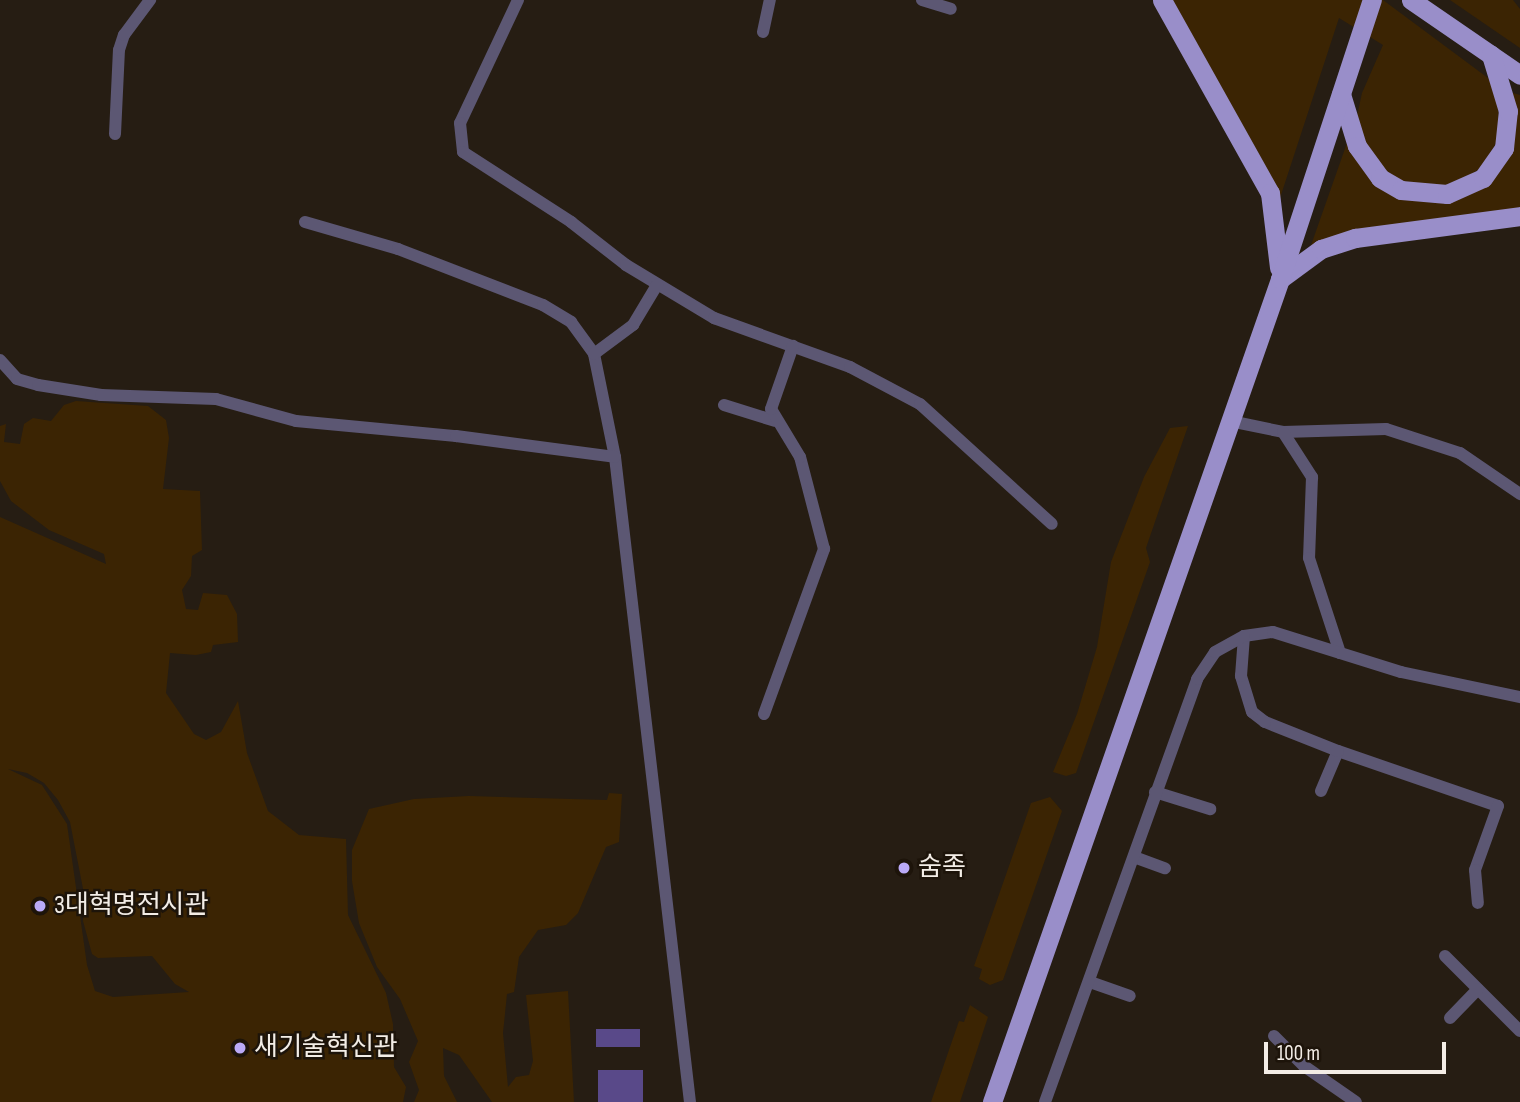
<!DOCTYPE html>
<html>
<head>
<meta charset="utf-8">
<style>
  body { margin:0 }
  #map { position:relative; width:1520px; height:1102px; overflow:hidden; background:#261d13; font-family:"Sofia Sans Condensed","Noto Sans KR",sans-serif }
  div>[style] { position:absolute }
  .green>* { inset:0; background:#3b2403 }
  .water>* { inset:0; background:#594989; transform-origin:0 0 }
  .street>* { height:12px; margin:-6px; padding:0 6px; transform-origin:6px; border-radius:6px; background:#5c5773 }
  .primary>* { height:19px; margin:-9.5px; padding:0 9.5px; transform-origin:9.5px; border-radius:9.5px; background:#998ec9 }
  .dots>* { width:19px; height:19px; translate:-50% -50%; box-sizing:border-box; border:4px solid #1d140a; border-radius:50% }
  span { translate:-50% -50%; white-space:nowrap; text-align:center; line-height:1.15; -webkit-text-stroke:5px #1d140a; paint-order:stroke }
  .poi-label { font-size:26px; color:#f3ede6 }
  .left { translate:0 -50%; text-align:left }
  .scale { position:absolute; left:1264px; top:1042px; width:182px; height:32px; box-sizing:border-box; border:4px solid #f3ede6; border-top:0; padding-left:9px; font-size:21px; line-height:24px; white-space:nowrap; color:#f3ede6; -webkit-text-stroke:5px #1d140a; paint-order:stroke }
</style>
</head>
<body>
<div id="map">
  <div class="green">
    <i style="clip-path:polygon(1168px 0,1383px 0,1488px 78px,1498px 98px,1499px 138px,1481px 168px,1449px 188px,1396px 182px,1367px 153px,1357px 116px,1362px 93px,1383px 45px,1339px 18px,1280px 198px)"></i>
    <i style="clip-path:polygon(1450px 0,1513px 0,1520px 9px,1520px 48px)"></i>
    <i style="clip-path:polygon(1510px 92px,1520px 95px,1520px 211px,1309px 251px,1348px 140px,1408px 200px,1437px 203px,1491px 177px)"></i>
    <i style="clip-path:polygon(evenodd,76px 401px,148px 406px,166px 420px,169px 438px,163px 489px,200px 491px,202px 550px,192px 556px,191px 576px,182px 590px,186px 609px,198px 610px,203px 593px,227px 595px,237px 614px,238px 642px,213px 645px,211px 652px,196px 655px,170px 653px,166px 693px,194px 734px,206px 740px,221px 732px,238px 701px,247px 753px,268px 811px,299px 835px,346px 839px,348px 915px,386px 993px,393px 1024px,394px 1067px,406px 1087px,403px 1102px,0 1102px,0 517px,106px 564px,104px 554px,49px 530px,11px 501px,0 481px,0 426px,6px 424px,4px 442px,20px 444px,24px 424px,33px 418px,51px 421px,64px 405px,76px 401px,8px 769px,27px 773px,44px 783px,58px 800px,70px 822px,85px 899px,83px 921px,92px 954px,98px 958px,152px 956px,175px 984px,189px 992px,113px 997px,95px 991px,87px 965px,67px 824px,42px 785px,8px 769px)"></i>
    <i style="clip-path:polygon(1188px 426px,1146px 548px,1150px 562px,1076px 773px,1066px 776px,1053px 772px,1077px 714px,1097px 647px,1111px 562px,1144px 477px,1170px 428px)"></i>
    <i style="clip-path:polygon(609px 793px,622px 794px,619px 842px,606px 847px,578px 913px,566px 925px,538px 930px,519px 957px,514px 992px,507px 994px,503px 1033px,508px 1087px,516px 1077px,529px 1075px,533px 1061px,526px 995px,568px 991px,574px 1102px,492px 1102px,459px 1055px,443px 1048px,444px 1076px,457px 1102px,414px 1102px,419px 1090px,409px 1062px,418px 1041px,400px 999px,377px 967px,359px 923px,352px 881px,352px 850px,369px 809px,414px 799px,469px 796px,607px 800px)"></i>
    <i style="clip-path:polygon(1050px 797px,1062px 811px,1003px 980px,990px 985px,979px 979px,982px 969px,974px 966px,1031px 803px)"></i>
    <i style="clip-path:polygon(970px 1005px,988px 1017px,960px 1102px,931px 1102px,959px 1021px,964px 1022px)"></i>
  </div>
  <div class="water">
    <i style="left:596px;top:1029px;width:44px;height:18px"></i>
    <i style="left:598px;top:1070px;width:45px;height:32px"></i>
  </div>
  <div class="street">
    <i style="left:518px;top:0;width:136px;rotate:115.2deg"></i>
    <i style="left:460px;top:123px;width:29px;rotate:84deg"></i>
    <i style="left:463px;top:152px;width:129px;rotate:32.9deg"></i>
    <i style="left:571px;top:222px;width:70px;rotate:38deg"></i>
    <i style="left:626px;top:265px;width:103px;rotate:31.1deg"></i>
    <i style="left:714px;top:318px;width:145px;rotate:19.8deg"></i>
    <i style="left:850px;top:367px;width:79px;rotate:27.9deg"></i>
    <i style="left:920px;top:404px;width:178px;rotate:42.3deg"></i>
    <i style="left:922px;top:0;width:30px;rotate:17deg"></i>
    <i style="left:763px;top:32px;width:33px;rotate:-78deg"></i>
    <i style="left:115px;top:134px;width:84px;rotate:-87.3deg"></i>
    <i style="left:119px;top:50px;width:16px;rotate:-72deg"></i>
    <i style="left:124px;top:35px;width:44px;rotate:-53.4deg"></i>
    <i style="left:305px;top:222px;width:97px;rotate:16.2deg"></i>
    <i style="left:398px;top:249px;width:155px;rotate:21.1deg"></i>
    <i style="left:543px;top:305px;width:33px;rotate:31deg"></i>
    <i style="left:571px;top:322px;width:39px;rotate:54deg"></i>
    <i style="left:594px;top:354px;width:105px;rotate:78.5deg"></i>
    <i style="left:615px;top:457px;width:649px;rotate:83.37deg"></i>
    <i style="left:594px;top:354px;width:49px;rotate:-36.6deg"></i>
    <i style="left:633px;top:325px;width:47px;rotate:-59deg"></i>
    <i style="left:0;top:360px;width:25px;rotate:48deg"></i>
    <i style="left:17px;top:379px;width:22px;rotate:16deg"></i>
    <i style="left:38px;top:385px;width:64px;rotate:9deg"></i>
    <i style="left:101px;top:395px;width:115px;rotate:2deg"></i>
    <i style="left:216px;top:399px;width:83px;rotate:15.4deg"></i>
    <i style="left:296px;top:421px;width:161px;rotate:5.4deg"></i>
    <i style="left:456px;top:436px;width:160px;rotate:7.5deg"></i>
    <i style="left:724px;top:405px;width:53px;rotate:17.4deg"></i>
    <i style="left:1230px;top:421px;width:54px;rotate:11.7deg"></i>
    <i style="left:1283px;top:432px;width:103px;rotate:-1.7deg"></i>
    <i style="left:1386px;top:429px;width:78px;rotate:18deg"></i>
    <i style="left:1460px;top:453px;width:73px;rotate:34.3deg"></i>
    <i style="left:1283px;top:432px;width:54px;rotate:57.2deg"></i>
    <i style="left:1312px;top:477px;width:81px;rotate:92.1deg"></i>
    <i style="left:1309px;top:558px;width:100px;rotate:71.9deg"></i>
    <i style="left:764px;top:714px;width:176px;rotate:-70deg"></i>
    <i style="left:824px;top:549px;width:95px;rotate:-104.6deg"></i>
    <i style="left:800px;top:457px;width:56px;rotate:-121.1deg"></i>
    <i style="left:771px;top:409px;width:67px;rotate:-70.8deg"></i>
    <i style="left:1338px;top:751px;width:169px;rotate:19deg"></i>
    <i style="left:1498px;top:806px;width:68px;rotate:109.8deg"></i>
    <i style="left:1475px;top:870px;width:33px;rotate:85deg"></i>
    <i style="left:1321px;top:791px;width:43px;rotate:-67deg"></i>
    <i style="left:1338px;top:751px;width:79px;rotate:-158.3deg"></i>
    <i style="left:1265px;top:722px;width:16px;rotate:-142deg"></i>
    <i style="left:1252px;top:712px;width:38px;rotate:-107deg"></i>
    <i style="left:1241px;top:676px;width:40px;rotate:-85.7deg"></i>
    <i style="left:1244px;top:636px;width:29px;rotate:-8deg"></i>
    <i style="left:1273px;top:632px;width:134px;rotate:17.4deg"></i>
    <i style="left:1401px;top:672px;width:122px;rotate:11.9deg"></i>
    <i style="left:1155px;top:792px;width:58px;rotate:17.2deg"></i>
    <i style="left:1134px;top:857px;width:33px;rotate:20deg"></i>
    <i style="left:1445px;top:956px;width:106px;rotate:45deg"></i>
    <i style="left:1090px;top:982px;width:42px;rotate:19.3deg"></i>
    <i style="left:1450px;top:1018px;width:40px;rotate:-46deg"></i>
    <i style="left:1274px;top:1036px;width:42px;rotate:45deg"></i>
    <i style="left:1304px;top:1066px;width:63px;rotate:34.7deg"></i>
    <i style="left:1045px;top:1102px;width:449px;rotate:-70.2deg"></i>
    <i style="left:1197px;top:679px;width:32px;rotate:-56deg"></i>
    <i style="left:1215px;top:652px;width:33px;rotate:-29deg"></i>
  </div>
  <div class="primary">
    <i style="left:1162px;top:0;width:221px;rotate:60.8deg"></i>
    <i style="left:1270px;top:193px;width:75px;rotate:83.1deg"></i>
    <i style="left:1411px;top:0;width:132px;rotate:34.5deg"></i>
    <i style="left:1341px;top:94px;width:54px;rotate:72.9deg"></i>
    <i style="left:1357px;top:146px;width:39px;rotate:54deg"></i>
    <i style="left:1380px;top:178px;width:24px;rotate:30deg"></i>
    <i style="left:1401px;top:190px;width:46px;rotate:5deg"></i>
    <i style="left:1447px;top:194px;width:39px;rotate:-24deg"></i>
    <i style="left:1483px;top:178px;width:37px;rotate:-55deg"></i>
    <i style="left:1504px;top:148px;width:37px;rotate:-84deg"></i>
    <i style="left:1508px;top:111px;width:59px;rotate:-106.9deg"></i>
    <i style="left:1280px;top:279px;width:51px;rotate:-36.2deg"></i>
    <i style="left:1321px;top:249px;width:36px;rotate:-18deg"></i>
    <i style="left:1355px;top:238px;width:166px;rotate:-7.6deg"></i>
    <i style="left:992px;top:1102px;width:872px;rotate:-70.71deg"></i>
    <i style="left:1280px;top:279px;width:294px;rotate:-71.8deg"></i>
  </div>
  <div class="dots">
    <i style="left:904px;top:868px;background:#baaaf7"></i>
    <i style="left:40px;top:906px;background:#baaaf7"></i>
    <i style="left:240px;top:1048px;background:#baaaf7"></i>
  </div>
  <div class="poi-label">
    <span class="left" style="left:918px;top:868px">숨족</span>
    <span class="left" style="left:54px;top:906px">3대혁명전시관</span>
    <span class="left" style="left:254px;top:1048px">새기술혁신관</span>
  </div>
  <div class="scale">100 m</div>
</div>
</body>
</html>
